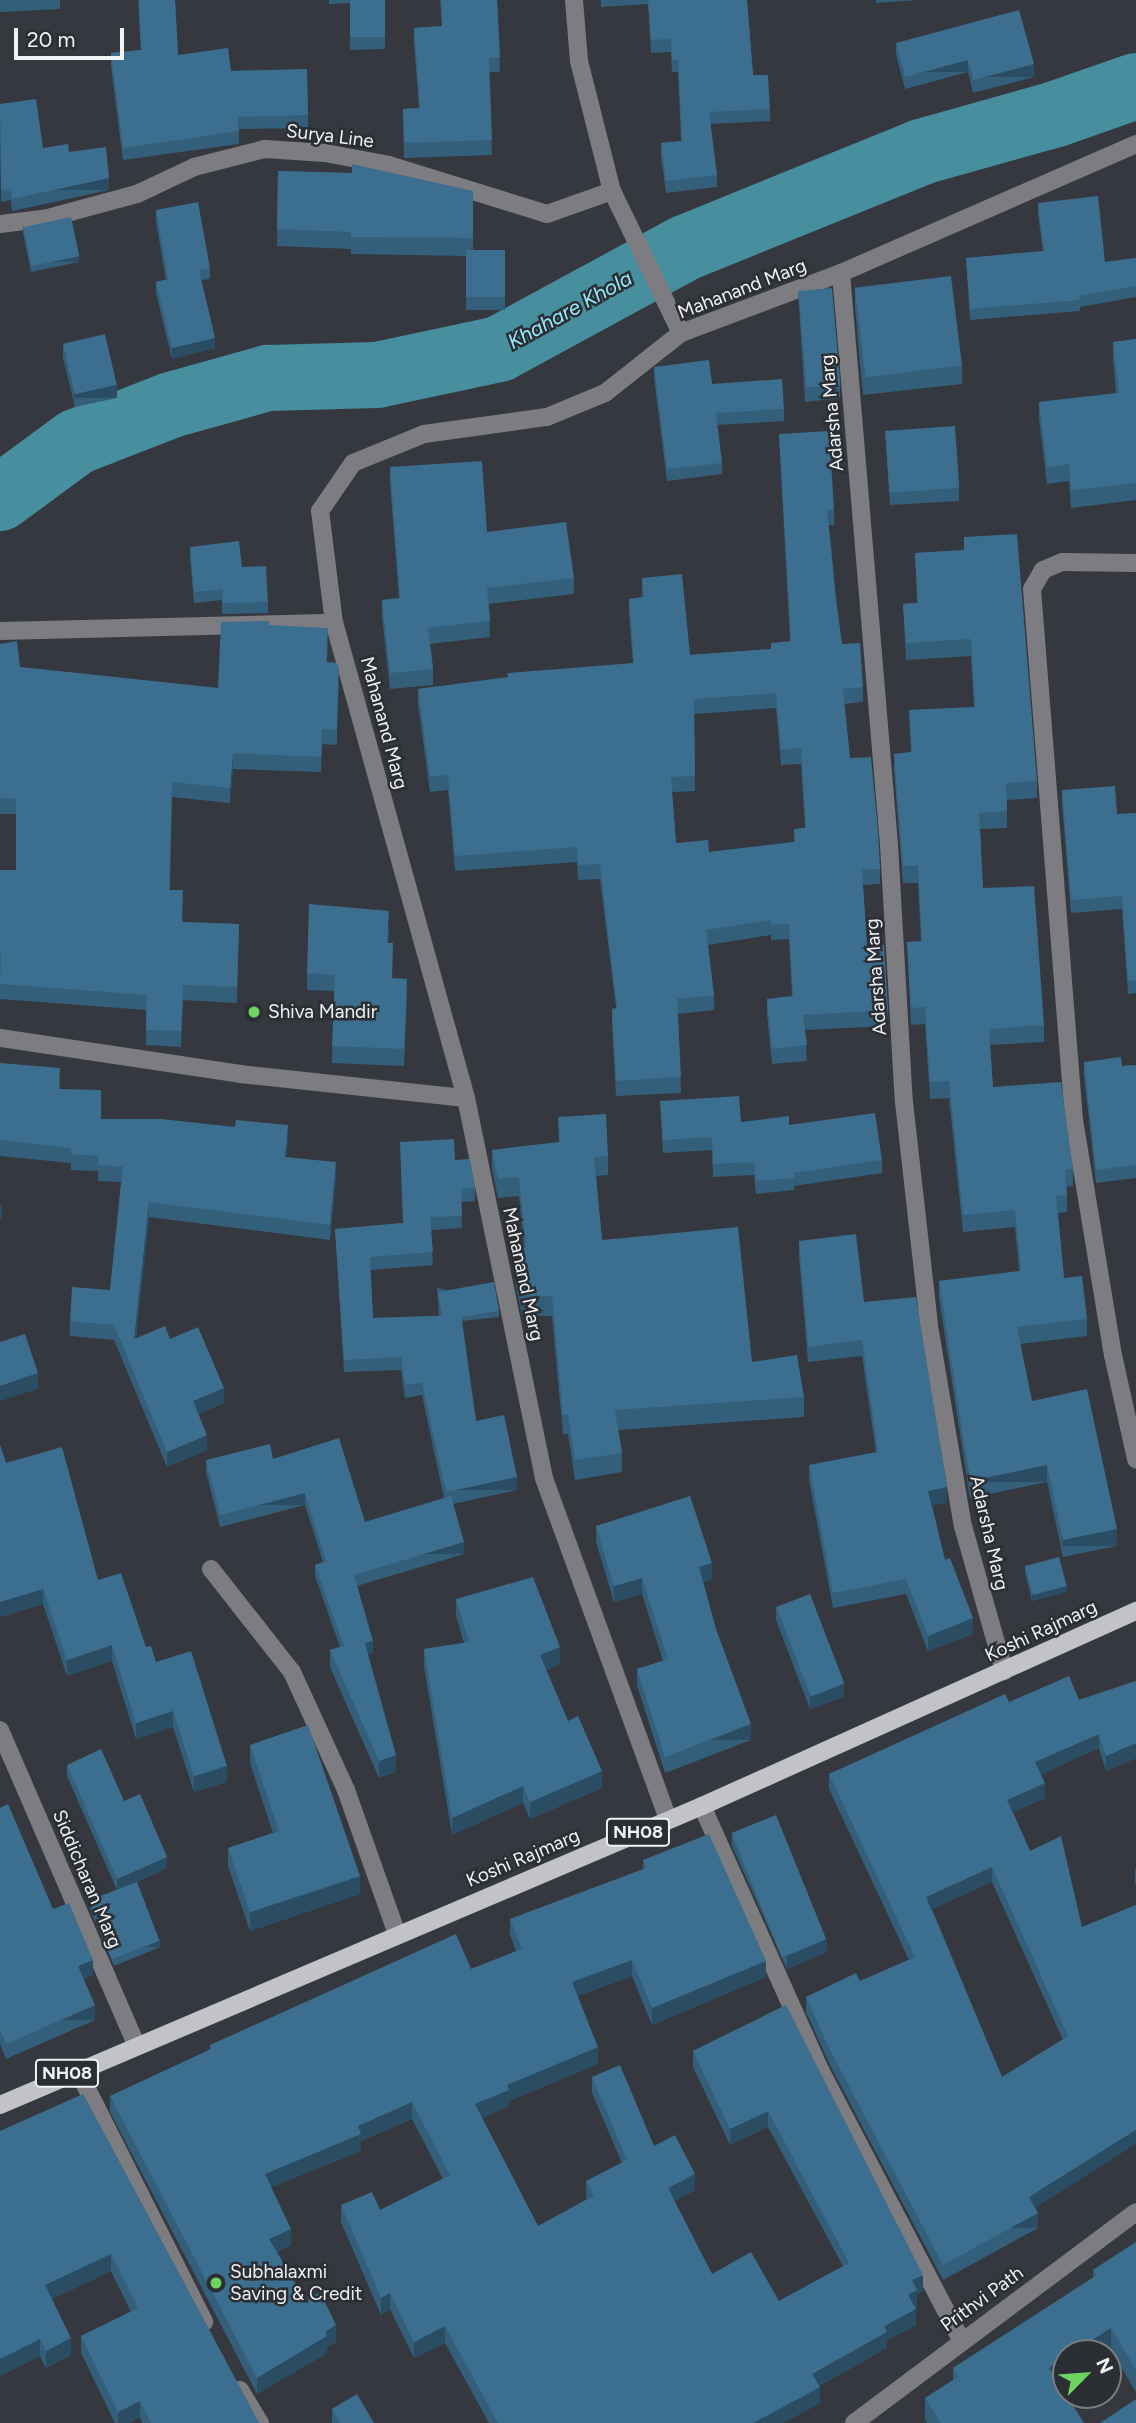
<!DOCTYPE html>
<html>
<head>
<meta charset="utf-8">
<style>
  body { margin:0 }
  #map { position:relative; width:1136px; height:2423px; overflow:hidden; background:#35383e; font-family:Figtree,sans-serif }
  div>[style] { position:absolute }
  .river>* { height:66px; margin:-33px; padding:0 33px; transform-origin:33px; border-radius:33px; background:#478e9f }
  .minor>* { height:18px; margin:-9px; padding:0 9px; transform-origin:9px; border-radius:9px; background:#7d7d81 }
  .major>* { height:18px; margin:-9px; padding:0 9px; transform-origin:9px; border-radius:9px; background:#c2c2c9 }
  .wall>* { inset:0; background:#345f7b }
  .shaded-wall>* { inset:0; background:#2a4d64; transform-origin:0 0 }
  .building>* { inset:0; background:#3c6e8f; transform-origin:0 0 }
  .dots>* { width:19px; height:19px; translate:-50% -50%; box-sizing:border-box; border:4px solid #2b2e33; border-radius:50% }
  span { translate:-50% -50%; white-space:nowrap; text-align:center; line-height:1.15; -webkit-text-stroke:5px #2b2e33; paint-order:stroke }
  .shield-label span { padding:2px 5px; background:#2b2e33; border:2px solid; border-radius:5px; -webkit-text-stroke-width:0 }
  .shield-label { font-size:18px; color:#f0f2f5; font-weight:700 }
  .street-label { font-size:19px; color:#f0f2f5 }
  .poi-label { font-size:19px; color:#f0f2f5 }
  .left { translate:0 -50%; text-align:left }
  .water-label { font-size:21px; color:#95e7fb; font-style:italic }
  .north { position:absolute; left:1052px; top:2339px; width:70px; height:70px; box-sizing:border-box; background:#2b2e33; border:2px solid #7a7c81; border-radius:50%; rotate:65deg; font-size:19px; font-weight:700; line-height:28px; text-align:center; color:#f0f2f5 }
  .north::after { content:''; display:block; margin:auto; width:24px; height:32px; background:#6dd361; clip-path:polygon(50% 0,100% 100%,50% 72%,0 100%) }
  .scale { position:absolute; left:14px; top:28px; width:110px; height:32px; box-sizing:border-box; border:4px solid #f0f2f5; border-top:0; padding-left:9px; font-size:21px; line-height:24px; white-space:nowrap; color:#f0f2f5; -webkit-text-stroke:5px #2b2e33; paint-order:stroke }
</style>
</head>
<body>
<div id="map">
  <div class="river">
    <i style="left:0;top:498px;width:94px;rotate:-36.4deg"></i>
    <i style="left:76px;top:442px;width:102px;rotate:-21.3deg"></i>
    <i style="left:171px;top:405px;width:101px;rotate:-15.6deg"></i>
    <i style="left:268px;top:378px;width:109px;rotate:-1.6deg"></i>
    <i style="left:377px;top:375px;width:125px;rotate:-12deg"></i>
    <i style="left:499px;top:349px;width:212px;rotate:-28.5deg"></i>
    <i style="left:685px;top:248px;width:255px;rotate:-22.1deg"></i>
    <i style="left:921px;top:152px;width:140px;rotate:-15.7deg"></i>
    <i style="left:1056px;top:114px;width:85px;rotate:-19.3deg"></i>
  </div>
  <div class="minor">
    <i style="left:574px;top:0;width:61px;rotate:85.3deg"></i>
    <i style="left:579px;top:61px;width:134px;rotate:75.8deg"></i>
    <i style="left:612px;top:191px;width:158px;rotate:64.1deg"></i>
    <i style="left:0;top:224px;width:48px;rotate:-7.1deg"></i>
    <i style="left:48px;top:218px;width:92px;rotate:-15.1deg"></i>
    <i style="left:137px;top:194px;width:63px;rotate:-25.3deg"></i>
    <i style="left:194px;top:167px;width:73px;rotate:-14.2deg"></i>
    <i style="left:265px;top:149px;width:60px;rotate:3.8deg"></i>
    <i style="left:325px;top:153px;width:65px;rotate:10.6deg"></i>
    <i style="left:389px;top:165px;width:165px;rotate:17.2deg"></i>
    <i style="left:547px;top:214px;width:69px;rotate:-19.5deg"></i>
    <i style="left:841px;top:273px;width:574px;rotate:85.2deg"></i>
    <i style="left:889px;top:845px;width:257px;rotate:86.7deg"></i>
    <i style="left:904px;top:1102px;width:225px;rotate:83.6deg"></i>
    <i style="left:929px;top:1326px;width:203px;rotate:80.4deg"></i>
    <i style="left:963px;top:1526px;width:151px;rotate:74.2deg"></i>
    <i style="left:1136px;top:563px;width:74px;rotate:-179.2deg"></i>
    <i style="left:1062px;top:562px;width:21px;rotate:157deg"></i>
    <i style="left:1043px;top:570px;width:22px;rotate:120deg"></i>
    <i style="left:1032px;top:589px;width:533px;rotate:85.48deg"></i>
    <i style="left:1074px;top:1120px;width:238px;rotate:80.6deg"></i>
    <i style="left:1113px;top:1355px;width:107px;rotate:77.5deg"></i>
    <i style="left:0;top:631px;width:334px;rotate:-1.4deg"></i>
    <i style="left:0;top:1038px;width:243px;rotate:8.5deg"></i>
    <i style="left:240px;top:1074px;width:227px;rotate:6.1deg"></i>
    <i style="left:211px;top:1569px;width:131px;rotate:51.8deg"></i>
    <i style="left:292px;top:1672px;width:130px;rotate:65.4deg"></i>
    <i style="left:346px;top:1790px;width:153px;rotate:70.5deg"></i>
    <i style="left:0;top:1730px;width:343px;rotate:66.6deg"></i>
    <i style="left:702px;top:1806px;width:289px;rotate:65.9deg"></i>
    <i style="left:820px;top:2070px;width:305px;rotate:62.4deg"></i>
    <i style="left:668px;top:1819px;width:363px;rotate:-110deg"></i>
    <i style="left:544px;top:1478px;width:388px;rotate:-101.6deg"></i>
    <i style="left:466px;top:1098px;width:493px;rotate:-105.5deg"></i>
    <i style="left:334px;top:623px;width:113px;rotate:-97.1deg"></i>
    <i style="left:320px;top:511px;width:58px;rotate:-55.5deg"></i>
    <i style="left:353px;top:463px;width:77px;rotate:-22.2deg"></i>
    <i style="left:424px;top:434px;width:124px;rotate:-7.9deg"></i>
    <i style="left:547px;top:417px;width:63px;rotate:-22.5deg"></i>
    <i style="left:605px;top:393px;width:97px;rotate:-38.3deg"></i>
    <i style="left:681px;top:333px;width:171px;rotate:-20.6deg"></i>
    <i style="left:841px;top:273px;width:322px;rotate:-23.6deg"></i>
    <i style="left:77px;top:2069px;width:283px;rotate:63.3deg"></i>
    <i style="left:240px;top:2390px;width:39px;rotate:59deg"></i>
    <i style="left:854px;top:2423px;width:352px;rotate:-36.8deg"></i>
  </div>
  <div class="major">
    <i style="left:0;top:2105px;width:763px;rotate:-23.07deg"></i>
    <i style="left:702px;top:1806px;width:476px;rotate:-24.2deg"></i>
  </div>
  <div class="wall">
    <i style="clip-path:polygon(0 0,60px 0,60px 9px,0 12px)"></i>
    <i style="clip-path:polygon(138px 0,175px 0,178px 55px,231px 71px,307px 69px,308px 128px,239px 129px,239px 144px,123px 160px,111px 66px,111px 53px,141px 50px)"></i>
    <i style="clip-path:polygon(329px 0,385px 0,385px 49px,350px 50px,350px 3px,329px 4px)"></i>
    <i style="clip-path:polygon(440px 0,497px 0,500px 72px,489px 72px,492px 155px,404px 158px,403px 109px,419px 108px,414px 43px,414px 28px,442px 26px)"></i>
    <i style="clip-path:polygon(601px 0,747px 0,753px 75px,770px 109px,770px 121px,710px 124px,717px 175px,717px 187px,666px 193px,661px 156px,661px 143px,681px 141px,678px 72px,672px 72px,671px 52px,651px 53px,648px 4px,601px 7px)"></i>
    <i style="clip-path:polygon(876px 0,918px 0,876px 3px)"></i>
    <i style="clip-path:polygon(896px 43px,1034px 77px,973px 93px,968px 72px,905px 89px,896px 55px)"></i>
    <i style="clip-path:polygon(0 104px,43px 148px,69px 152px,109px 190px,12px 211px,11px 200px,1px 202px)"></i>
    <i style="clip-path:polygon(278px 171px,352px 173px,473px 191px,473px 250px,505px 250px,505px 310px,466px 310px,466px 256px,351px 254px,351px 249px,277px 246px)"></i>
    <i style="clip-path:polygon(1038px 203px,1105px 262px,1136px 258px,1136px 297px,1080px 307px,1080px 311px,970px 320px,966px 258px,1043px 251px,1038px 214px)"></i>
    <i style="clip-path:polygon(156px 210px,210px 268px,210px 279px,201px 280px,215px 348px,172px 359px,156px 293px,156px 282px,166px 280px,156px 221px)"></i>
    <i style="clip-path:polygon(23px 226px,79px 262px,31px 272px,23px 233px)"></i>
    <i style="clip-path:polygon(855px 287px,962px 365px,962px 384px,863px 395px,855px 306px)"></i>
    <i style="clip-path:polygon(798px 291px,840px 385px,840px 398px,805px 402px)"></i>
    <i style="clip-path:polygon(1136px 339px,1136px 500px,1071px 508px,1069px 481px,1047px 484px,1039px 419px,1039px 402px,1116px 393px,1113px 359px,1113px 342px)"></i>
    <i style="clip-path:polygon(63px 344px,117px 398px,75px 407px,63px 357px)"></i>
    <i style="clip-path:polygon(654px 367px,712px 384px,784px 409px,784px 421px,717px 425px,722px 463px,722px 474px,667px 481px,654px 378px)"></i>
    <i style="clip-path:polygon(885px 430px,959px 488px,959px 501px,890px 505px)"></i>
    <i style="clip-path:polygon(evenodd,779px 434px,834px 509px,834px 525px,829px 525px,836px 600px,842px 644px,863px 687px,863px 702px,844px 704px,850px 758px,880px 869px,880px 884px,863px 885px,867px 947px,888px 1010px,888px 1026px,805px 1030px,807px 1061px,772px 1064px,767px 1014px,767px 999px,792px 996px,789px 939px,771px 940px,771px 935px,708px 945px,714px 995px,714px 1010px,678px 1014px,681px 1093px,616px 1096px,612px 1024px,612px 1009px,616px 1008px,600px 879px,578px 880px,577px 862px,455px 871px,448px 790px,430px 792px,418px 704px,418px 689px,633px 663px,629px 614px,629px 599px,642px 597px,642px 578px,690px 655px,771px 649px,790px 641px,779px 434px,776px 708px,781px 765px,801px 764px,805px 828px,794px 829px,794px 842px,709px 852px,676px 843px,672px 792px,695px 791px,694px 714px,776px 708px)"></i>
    <i style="clip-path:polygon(390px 467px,487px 532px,574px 578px,574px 594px,489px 604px,490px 637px,430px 644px,433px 669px,433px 685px,390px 689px,382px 616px,382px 600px,399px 598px,390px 483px)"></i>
    <i style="clip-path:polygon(190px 547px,242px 567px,268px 602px,268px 613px,222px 614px,222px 600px,194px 603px,190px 558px)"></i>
    <i style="clip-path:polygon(964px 550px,1037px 781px,1037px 798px,1007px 800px,1007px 828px,980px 829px,983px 888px,1044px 1025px,1044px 1042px,990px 1045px,993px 1087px,1073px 1169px,1073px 1186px,1067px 1187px,1067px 1212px,1058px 1213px,1064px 1278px,1087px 1319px,1087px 1336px,1020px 1344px,1032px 1401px,1117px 1546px,1063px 1557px,1047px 1482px,970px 1498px,939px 1298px,939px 1281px,1019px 1271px,1015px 1227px,963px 1232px,949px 1098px,930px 1099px,925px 1024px,911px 1025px,907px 942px,921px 941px,918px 883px,903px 883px,894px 770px,894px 754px,911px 752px,909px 710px,974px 707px,971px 656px,906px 660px,903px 604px,917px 603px,915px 553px)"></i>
    <i style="clip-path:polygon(269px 625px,328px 643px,327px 662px,337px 663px,337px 745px,322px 744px,321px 772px,233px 769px,230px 803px,172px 797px,170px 890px,183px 922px,239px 924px,237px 1003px,183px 1000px,181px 1047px,146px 1045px,146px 1010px,0 999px,0 870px,16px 870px,16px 814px,0 814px,0 644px,20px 667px,218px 688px)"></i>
    <i style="clip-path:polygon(1062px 790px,1117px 814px,1136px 813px,1136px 993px,1128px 994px,1122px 909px,1071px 913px,1062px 803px)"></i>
    <i style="clip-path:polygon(389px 927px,388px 943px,392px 978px,407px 995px,404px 1066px,332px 1063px,334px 991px,307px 990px,307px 973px)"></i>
    <i style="clip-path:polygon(1084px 1062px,1122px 1066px,1136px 1065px,1136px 1178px,1096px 1183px,1084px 1075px)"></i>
    <i style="clip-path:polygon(0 1063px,60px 1083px,60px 1089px,101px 1119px,288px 1140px,286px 1157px,336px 1177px,330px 1240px,149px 1217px,136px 1338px,170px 1339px,224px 1403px,198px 1414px,207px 1450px,167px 1467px,114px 1340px,70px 1336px,70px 1321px,110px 1290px,121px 1182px,98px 1181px,98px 1171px,71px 1170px,71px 1163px,0 1156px)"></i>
    <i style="clip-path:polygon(660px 1101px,741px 1122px,789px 1125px,882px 1160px,882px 1173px,794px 1186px,794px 1190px,756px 1194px,754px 1175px,713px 1177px,712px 1150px,663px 1153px)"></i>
    <i style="clip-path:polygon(558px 1117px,608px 1156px,608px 1175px,596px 1176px,602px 1240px,752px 1362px,804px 1397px,804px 1417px,618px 1430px,622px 1453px,622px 1472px,575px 1480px,568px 1434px,563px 1434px,552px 1316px,522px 1315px,516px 1287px,516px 1268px,521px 1267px,521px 1248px,524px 1248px,519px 1196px,498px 1198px,492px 1169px,492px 1150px,559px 1142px)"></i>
    <i style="clip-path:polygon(455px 1160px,475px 1188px,475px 1201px,461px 1202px,462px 1228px,431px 1230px,433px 1265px,370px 1270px,373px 1318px,439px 1316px,437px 1287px,499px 1311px,499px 1317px,462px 1321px,476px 1421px,517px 1490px,453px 1504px,464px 1554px,357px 1586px,373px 1653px,368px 1654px,396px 1772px,379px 1778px,330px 1667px,330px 1650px,340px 1647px,315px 1576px,315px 1565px,323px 1562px,305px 1505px,220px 1527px,206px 1472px,206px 1460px,273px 1459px,365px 1522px,444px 1498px,422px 1395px,405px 1398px,401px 1370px,344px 1372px,335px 1229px,403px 1223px)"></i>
    <i style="clip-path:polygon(799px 1241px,864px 1302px,947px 1502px,932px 1505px,945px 1560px,973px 1634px,928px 1651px,906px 1594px,833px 1608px,809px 1480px,809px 1465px,876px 1452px,862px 1356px,808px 1362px,799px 1256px)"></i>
    <i style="clip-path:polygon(0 1445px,6px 1463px,98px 1580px,156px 1662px,227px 1782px,194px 1792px,173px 1727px,136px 1739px,112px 1661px,67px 1676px,43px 1604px,0 1617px)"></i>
    <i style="clip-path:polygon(596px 1526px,712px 1579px,703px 1582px,716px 1629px,751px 1740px,665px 1773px,637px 1685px,637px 1669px,663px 1661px,642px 1594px,614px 1602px,596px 1542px)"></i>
    <i style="clip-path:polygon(1025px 1565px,1067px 1592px,1032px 1601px,1025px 1572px)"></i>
    <i style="clip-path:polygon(456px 1599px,560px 1664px,546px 1670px,568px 1721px,602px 1788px,530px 1819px,523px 1803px,452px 1835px,424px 1666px,424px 1649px,464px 1643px,456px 1616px)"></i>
    <i style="clip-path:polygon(776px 1607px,844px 1697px,810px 1709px,776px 1620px)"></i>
    <i style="clip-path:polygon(evenodd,1136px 1681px,1136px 1758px,1106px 1771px,1099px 1748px,1041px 1774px,1045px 1798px,1013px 1812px,1030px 1851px,1082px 1927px,1136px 1905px,1035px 2208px,1038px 2228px,943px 2280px,830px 2065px,806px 2012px,806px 1997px,860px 1981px,909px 1960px,829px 1789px,829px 1774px,1009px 1702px,1079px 1700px,1136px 1681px,992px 1882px,1063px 2040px,1002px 2077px,932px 1909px,992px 1882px)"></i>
    <i style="clip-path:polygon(250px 1745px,360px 1894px,250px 1931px,228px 1866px,228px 1848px,273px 1833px,250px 1763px)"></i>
    <i style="clip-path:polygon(67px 1765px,124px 1801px,167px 1868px,137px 1882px,160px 1947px,114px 1966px,90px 1909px,90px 1902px,117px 1890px,67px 1776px)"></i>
    <i style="clip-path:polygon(0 1808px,53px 1909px,93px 1975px,84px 1979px,95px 2020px,6px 2059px,0 2044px)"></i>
    <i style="clip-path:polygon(732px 1833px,827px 1952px,787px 1969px,732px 1846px)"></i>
    <i style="clip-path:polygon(643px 1860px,766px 1977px,652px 2025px,632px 1976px,578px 1996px,598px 2064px,509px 2101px,509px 2106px,482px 2118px,538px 2226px,587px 2199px,586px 2197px,586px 2181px,622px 2163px,592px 2093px,592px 2077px,695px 2190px,674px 2201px,712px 2274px,779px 2301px,843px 2266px,768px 2127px,730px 2145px,693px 2067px,693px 2051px,786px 2005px,923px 2291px,917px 2294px,917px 2306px,915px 2308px,916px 2325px,887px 2340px,887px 2348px,819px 2386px,820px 2403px,783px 2423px,489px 2423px,445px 2343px,414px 2358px,390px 2309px,381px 2315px,341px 2222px,341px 2205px,380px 2210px,443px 2179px,412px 2119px,361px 2141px,361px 2151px,271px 2187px,291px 2245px,277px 2252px,306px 2301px,336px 2342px,327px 2347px,327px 2353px,257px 2394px,110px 2112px,110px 2096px,210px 2050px,210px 2045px,471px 1969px,516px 1951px,510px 1935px,510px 1919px,643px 1870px)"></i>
    <i style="clip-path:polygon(1136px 1868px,1136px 1886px,1135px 1882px,1135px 1869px)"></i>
    <i style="clip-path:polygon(83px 2094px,259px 2423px,142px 2423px,140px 2417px,129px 2423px,115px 2423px,81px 2353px,81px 2336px,131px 2312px,111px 2271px,52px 2299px,71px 2355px,46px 2368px,40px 2356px,0 2376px)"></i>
    <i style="clip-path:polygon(1136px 2242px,1136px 2392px,1111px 2350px,1106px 2353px,1066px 2353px,1059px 2384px,1084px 2423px,927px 2423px,925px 2420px,925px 2398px,953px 2380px,953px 2368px,1093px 2278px,1093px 2270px)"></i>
    <i style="clip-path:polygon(332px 2409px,374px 2423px,332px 2423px)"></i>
  </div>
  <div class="shaded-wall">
    <i style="left:968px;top:60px;width:12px;height:65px;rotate:90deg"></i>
    <i style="left:1034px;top:64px;width:13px;height:63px;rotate:90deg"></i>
    <i style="left:109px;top:178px;width:12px;height:99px;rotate:90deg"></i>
    <i style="left:79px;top:256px;width:6px;height:49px;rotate:90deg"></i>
    <i style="clip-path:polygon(215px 338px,215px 348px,172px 359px,172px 348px)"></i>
    <i style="left:117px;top:385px;width:13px;height:43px;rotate:90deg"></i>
    <i style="clip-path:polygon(233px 753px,233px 769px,230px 803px,230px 788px)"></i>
    <i style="clip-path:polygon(288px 1125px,288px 1140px,285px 1172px,285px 1157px)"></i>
    <i style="clip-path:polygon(336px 1162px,336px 1177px,330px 1240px,330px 1225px)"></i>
    <i style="clip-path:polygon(149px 1202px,149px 1217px,134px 1354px,134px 1339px)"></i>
    <i style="clip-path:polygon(2px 1205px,2px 1218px,0 1219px,0 1206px)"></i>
    <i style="clip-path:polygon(38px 1373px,38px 1389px,0 1401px,0 1386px)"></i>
    <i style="clip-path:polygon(224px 1388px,224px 1403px,193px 1416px,193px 1401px)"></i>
    <i style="clip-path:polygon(207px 1435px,207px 1450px,167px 1467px,167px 1452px)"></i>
    <i style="left:1047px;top:1465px;width:17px;height:79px;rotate:90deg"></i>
    <i style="left:517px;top:1477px;width:13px;height:73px;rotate:90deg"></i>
    <i style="clip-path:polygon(947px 1487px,947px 1502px,928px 1506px,928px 1491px)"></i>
    <i style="left:305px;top:1493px;width:12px;height:88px;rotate:90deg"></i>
    <i style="left:1117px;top:1529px;width:17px;height:55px;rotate:90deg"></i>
    <i style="left:464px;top:1542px;width:12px;height:115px;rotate:90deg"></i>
    <i style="clip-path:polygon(712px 1563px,712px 1579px,699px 1583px,699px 1567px)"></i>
    <i style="clip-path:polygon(642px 1578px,642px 1594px,614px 1602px,614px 1586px)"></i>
    <i style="clip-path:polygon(1067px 1586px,1067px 1592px,1032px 1601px,1032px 1594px)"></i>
    <i style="clip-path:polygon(43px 1589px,43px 1604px,0 1617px,0 1602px)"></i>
    <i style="clip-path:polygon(973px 1618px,973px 1634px,928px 1651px,928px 1636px)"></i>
    <i style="clip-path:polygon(373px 1641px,373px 1653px,345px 1661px,345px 1649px)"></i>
    <i style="clip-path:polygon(112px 1645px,112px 1661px,67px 1676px,67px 1660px)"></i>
    <i style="clip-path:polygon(560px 1647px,560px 1664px,540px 1672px,540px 1655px)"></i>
    <i style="clip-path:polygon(844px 1684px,844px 1697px,810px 1709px,810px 1697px)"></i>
    <i style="clip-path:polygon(173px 1711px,173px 1727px,136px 1739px,136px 1723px)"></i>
    <i style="left:751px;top:1724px;width:16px;height:92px;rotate:90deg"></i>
    <i style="clip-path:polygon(1099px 1734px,1099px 1748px,1035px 1777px,1035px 1762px)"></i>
    <i style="clip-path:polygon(1136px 1743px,1136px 1758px,1106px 1771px,1106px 1756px)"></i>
    <i style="clip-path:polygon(396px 1755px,396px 1772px,379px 1778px,379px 1761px)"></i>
    <i style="clip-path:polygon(227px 1766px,227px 1782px,194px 1792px,194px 1776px)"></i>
    <i style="clip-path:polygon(602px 1771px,602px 1788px,530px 1819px,530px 1802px)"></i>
    <i style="clip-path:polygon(1045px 1783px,1045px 1798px,1007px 1815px,1007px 1800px)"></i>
    <i style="clip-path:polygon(523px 1786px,523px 1803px,452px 1835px,452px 1818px)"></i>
    <i style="clip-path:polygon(167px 1857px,167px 1868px,117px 1891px,117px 1879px)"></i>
    <i style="clip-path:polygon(992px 1867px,992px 1882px,926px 1912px,926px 1897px)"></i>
    <i style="clip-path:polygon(360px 1876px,360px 1894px,250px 1931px,250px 1912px)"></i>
    <i style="clip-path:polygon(827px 1939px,827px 1952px,787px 1969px,787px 1956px)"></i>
    <i style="left:160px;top:1941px;width:6px;height:50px;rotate:90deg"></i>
    <i style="clip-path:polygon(93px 1960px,93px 1975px,78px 1981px,78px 1966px)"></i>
    <i style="clip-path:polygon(632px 1960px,632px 1976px,572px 1998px,572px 1982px)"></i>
    <i style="clip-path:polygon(766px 1961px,766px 1977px,652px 2025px,652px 2008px)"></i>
    <i style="left:95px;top:2005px;width:15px;height:97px;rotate:90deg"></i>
    <i style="clip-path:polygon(598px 2047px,598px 2064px,509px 2101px,509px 2106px,475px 2121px,475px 2104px,507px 2085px)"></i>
    <i style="clip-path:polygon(412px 2102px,412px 2119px,361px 2141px,361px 2151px,265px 2190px,265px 2174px,358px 2126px)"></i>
    <i style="clip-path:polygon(768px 2111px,768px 2127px,730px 2145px,730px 2129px)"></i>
    <i style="clip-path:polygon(1136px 2130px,1136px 2144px,1029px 2212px,1029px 2197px)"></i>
    <i style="clip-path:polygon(695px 2174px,695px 2190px,668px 2204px,668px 2188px)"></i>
    <i style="left:1038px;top:2213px;width:15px;height:108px;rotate:90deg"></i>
    <i style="clip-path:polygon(291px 2229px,291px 2245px,269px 2255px,269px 2239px)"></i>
    <i style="clip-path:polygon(111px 2254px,111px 2271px,45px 2302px,45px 2285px)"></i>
    <i style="clip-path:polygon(923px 2275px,923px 2291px,917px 2294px,917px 2306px,908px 2311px,908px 2295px,912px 2280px)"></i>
    <i style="clip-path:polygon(390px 2293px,390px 2309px,381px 2315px,381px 2298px)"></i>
    <i style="clip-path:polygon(916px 2309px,916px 2325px,887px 2340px,887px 2348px,812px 2390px,812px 2374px,884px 2326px)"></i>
    <i style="clip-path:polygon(336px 2325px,336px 2342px,327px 2347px,327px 2353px,257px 2394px,257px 2378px)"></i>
    <i style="clip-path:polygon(445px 2326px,445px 2343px,414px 2358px,414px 2342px)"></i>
    <i style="clip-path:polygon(1111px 2328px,1111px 2350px,1106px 2353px,1072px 2353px)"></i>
    <i style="clip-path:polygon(71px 2338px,71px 2355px,46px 2368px,46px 2351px)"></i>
    <i style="clip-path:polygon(40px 2339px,40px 2356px,0 2376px,0 2359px)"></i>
    <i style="clip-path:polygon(1066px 2357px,1066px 2379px,1049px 2390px,1049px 2368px)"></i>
    <i style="clip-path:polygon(820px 2387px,820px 2403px,783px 2423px,753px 2423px)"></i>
    <i style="clip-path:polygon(140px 2401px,140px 2417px,129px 2423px,118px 2423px,118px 2412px)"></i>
  </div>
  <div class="building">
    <i style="clip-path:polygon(139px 0,175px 0,178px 55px,228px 48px,231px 71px,307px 69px,308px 115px,237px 117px,239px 131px,123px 148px,111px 53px,141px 50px)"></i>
    <i style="left:350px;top:0;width:35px;height:37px"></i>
    <i style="clip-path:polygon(441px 0,497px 0,500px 57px,489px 58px,492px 140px,404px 143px,403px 109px,420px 108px,414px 28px,442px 26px)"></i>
    <i style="clip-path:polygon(648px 0,747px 0,753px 75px,768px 75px,770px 109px,709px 112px,717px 175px,666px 181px,661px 143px,682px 141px,678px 59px,672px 60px,671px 39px,651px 40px)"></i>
    <i style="clip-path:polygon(1019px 10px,1034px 64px,973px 80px,968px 60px,905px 77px,896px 43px)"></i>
    <i style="clip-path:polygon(36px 99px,43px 148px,68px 144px,69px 152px,106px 147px,109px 178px,12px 199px,11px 189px,1px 190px,0 104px)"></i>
    <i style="clip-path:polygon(352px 164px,473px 191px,473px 238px,351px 237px,351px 232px,277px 229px,278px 171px,352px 173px)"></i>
    <i style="clip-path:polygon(1098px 196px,1105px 262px,1136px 258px,1136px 286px,1079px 296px,1080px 300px,970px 309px,966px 258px,1044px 251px,1038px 203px)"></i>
    <i style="clip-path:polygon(198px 202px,210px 268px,199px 270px,215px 338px,172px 348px,156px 282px,168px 279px,156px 210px)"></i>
    <i style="left:71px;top:217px;width:40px;height:49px;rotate:78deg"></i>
    <i style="left:466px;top:250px;width:39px;height:47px"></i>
    <i style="left:951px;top:276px;width:90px;height:97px;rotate:83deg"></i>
    <i style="left:832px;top:288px;width:97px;height:34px;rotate:85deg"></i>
    <i style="left:105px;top:334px;width:52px;height:43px;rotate:77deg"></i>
    <i style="clip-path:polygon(1136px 339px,1136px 483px,1071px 490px,1069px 464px,1047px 467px,1039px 402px,1119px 393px,1113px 342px)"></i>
    <i style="clip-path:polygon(709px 360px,712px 384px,782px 379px,784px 409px,716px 413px,722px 463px,667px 469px,654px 367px)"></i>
    <i style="left:955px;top:426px;width:62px;height:70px;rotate:86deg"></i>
    <i style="clip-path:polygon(evenodd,829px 431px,834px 509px,827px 510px,836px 600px,842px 644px,860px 643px,863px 687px,843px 689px,850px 758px,871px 757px,878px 830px,880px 869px,862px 870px,867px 947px,884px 945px,888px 1010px,803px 1015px,807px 1045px,772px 1049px,767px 999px,793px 996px,789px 924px,771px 925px,771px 920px,706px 930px,714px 995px,677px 999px,681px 1077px,616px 1081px,612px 1009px,617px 1008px,600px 864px,578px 865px,577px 847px,455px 856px,448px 775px,430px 777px,418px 689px,508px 677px,507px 673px,634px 663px,629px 599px,644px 597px,642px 578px,682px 574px,690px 655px,771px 649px,771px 643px,791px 641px,779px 434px,829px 431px,776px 693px,781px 750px,801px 748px,806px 828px,794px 829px,795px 842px,709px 852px,708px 840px,676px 843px,671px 777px,695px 776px,694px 699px,776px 693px)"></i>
    <i style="clip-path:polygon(482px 461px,487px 532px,566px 522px,574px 578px,487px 588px,490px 621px,428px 628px,433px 669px,390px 673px,382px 600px,400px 598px,390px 467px)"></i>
    <i style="clip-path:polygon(1017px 534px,1037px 781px,1006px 783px,1007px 811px,979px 813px,983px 888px,1034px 886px,1044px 1025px,989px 1029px,993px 1087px,1061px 1082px,1073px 1169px,1065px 1170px,1067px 1195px,1056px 1196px,1064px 1278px,1082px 1276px,1087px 1319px,1017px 1327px,1032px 1401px,1087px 1389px,1117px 1529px,1063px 1540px,1047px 1465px,970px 1481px,939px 1281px,1021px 1271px,1015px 1210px,963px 1215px,949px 1081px,930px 1082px,925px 1007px,911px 1008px,907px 942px,922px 941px,918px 866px,903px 866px,894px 754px,912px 752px,909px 710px,975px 707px,971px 639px,906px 643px,903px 604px,918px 603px,915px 553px,964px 550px,964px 537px)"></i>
    <i style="clip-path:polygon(239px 541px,242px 567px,266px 566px,268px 602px,222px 603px,223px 589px,194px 592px,190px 547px)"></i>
    <i style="clip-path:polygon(269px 621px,269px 625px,328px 628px,326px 662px,337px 663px,339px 668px,337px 730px,322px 729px,321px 757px,233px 753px,230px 788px,172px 782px,169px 890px,183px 890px,182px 922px,239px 924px,237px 987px,183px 985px,181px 1031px,146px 1030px,147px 995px,0 984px,1px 950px,0 950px,0 870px,16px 870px,16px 799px,0 798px,0 644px,17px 641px,20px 667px,218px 688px,221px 622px)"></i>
    <i style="clip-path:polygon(1115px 786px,1117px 814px,1136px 813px,1136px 980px,1128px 981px,1122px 896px,1071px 900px,1062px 790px)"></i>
    <i style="clip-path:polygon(309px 904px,389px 911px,387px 943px,393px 943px,392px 978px,407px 979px,404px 1049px,332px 1046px,335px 975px,307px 973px)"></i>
    <i style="clip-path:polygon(1121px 1057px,1122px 1066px,1136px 1065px,1136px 1165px,1096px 1170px,1084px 1062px)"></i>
    <i style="clip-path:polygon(0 1063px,60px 1068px,59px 1089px,101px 1090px,101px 1119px,161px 1119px,235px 1127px,236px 1120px,288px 1125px,285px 1157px,336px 1162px,330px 1225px,149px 1202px,134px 1339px,165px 1326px,170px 1339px,198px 1327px,224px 1388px,193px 1401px,207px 1435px,167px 1452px,114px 1325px,70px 1321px,72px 1287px,110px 1290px,123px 1167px,98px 1165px,99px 1156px,71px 1154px,71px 1148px,0 1140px,0 1100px,2px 1099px,0 1099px)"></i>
    <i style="clip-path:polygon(739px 1096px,741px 1122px,789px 1116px,789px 1125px,875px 1113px,882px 1160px,794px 1173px,794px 1178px,756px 1181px,754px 1162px,713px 1164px,712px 1137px,663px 1140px,660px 1101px)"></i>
    <i style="clip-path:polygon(606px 1114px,608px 1156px,594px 1157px,602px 1240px,738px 1227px,752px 1362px,797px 1355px,804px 1397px,615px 1410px,622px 1453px,575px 1460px,568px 1414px,563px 1415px,552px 1296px,522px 1296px,516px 1268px,523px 1267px,521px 1248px,526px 1248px,519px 1177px,498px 1179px,492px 1150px,560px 1142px,558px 1117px)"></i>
    <i style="clip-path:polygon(454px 1139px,455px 1160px,470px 1159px,475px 1188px,461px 1189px,462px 1216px,430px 1217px,433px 1252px,370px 1257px,373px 1318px,461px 1315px,476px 1421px,504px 1415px,517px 1477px,446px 1492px,422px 1383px,405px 1385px,401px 1357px,344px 1360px,335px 1229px,403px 1223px,400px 1142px)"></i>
    <i style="clip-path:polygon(856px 1234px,864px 1302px,916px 1297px,947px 1487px,928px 1491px,945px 1560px,950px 1558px,973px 1618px,928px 1636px,906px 1579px,833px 1593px,809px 1465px,878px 1452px,862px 1340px,808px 1347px,799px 1241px)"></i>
    <i style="left:494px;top:1282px;width:29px;height:57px;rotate:80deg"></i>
    <i style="clip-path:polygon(25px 1334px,38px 1373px,0 1386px,0 1342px)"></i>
    <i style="clip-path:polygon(339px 1438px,365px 1522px,451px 1496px,464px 1542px,354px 1575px,373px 1641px,364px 1643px,364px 1640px,344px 1646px,315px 1565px,326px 1561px,305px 1493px,220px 1515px,206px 1460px,270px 1444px,273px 1459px)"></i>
    <i style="clip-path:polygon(0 1445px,6px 1463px,62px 1447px,98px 1580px,121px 1573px,146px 1647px,151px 1646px,156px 1662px,191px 1651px,227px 1766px,194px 1776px,173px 1711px,136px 1723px,112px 1645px,67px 1660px,43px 1589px,0 1602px)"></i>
    <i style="clip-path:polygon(690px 1496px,712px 1563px,699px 1567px,716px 1629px,751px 1724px,665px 1757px,637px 1669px,668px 1659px,642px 1578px,614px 1586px,596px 1526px)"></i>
    <i style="left:1059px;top:1557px;width:30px;height:35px;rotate:75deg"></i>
    <i style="clip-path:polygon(533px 1577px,560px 1647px,540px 1655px,568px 1721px,578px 1716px,602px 1771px,530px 1802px,523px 1786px,452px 1818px,424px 1649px,469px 1642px,456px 1599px)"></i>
    <i style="left:810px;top:1594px;width:96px;height:36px;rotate:69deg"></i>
    <i style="clip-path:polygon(364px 1640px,396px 1755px,379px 1761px,330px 1650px)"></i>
    <i style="clip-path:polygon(evenodd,1069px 1676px,1079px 1700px,1136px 1681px,1136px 1743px,1106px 1756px,1099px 1734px,1035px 1762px,1045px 1783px,1007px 1800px,1030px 1851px,1061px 1836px,1082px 1927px,1136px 1905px,1136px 2130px,1029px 2197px,1038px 2213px,943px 2265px,830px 2050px,806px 1997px,856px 1973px,860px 1981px,915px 1957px,829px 1774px,1005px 1694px,1009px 1702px,1069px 1676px,992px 1867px,1068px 2036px,1002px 2077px,926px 1897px,992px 1867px)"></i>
    <i style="clip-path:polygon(308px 1725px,360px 1876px,250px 1912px,228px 1848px,279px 1831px,250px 1745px)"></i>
    <i style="clip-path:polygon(101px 1749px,124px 1801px,140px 1794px,167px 1857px,117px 1879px,67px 1765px)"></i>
    <i style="clip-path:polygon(8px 1804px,53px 1909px,69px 1903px,93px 1960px,78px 1966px,95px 2005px,6px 2044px,0 2029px,0 1808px)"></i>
    <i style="left:776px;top:1815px;width:134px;height:48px;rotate:68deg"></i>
    <i style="clip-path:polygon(709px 1834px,766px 1961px,652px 2008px,632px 1960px,572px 1982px,598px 2047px,507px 2085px,509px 2090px,475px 2104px,538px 2226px,594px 2196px,586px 2181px,627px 2160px,592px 2077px,620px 2065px,654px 2146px,675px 2135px,695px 2174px,668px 2188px,712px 2274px,751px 2252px,779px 2301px,849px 2263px,768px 2111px,730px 2129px,693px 2051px,786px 2005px,923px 2275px,912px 2280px,917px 2290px,908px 2295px,916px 2309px,884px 2326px,887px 2332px,812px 2374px,820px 2387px,753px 2423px,498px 2423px,445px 2326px,414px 2342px,390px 2293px,381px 2298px,341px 2205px,372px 2192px,380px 2210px,450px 2175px,412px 2102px,358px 2126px,361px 2134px,265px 2174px,291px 2229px,269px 2239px,306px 2301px,320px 2292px,336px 2325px,325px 2332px,327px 2336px,257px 2378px,110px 2096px,211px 2049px,210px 2045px,456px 1934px,471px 1969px,522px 1949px,510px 1919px,646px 1868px,643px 1860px)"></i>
    <i style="left:137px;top:1882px;width:63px;height:51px;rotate:69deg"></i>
    <i style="clip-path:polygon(83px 2094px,259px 2423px,151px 2423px,140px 2401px,118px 2412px,81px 2336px,138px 2308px,111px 2254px,45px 2285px,71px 2338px,46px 2351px,40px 2339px,0 2359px,0 2131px)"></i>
    <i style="clip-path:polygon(1136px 2242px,1136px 2370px,1111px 2328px,1072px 2353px,1066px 2353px,1066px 2357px,1049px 2368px,1084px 2423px,941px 2423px,925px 2398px,958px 2377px,953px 2368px,1097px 2275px,1093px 2270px)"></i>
    <i style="clip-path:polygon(357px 2394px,374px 2423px,340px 2423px,332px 2409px)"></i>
    <i style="clip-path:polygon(1136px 2399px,1136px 2423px,1100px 2423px)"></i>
  </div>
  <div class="dots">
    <i style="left:254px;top:1012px;background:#6dd361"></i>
    <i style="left:216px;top:2283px;background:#6dd361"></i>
  </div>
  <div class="shield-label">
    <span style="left:638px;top:1832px">NH08</span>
    <span style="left:67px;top:2073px">NH08</span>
  </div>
  <div class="street-label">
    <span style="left:330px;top:136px;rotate:7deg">Surya Line</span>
    <span style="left:742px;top:289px;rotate:-21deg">Mahanand Marg</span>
    <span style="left:832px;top:413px;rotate:-95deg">Adarsha Marg</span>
    <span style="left:384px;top:723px;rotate:75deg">Mahanand Marg</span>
    <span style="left:876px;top:977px;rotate:-94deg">Adarsha Marg</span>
    <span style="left:523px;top:1274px;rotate:78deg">Mahanand Marg</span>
    <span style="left:989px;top:1533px;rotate:77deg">Adarsha Marg</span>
    <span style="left:1041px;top:1631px;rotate:-25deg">Koshi Rajmarg</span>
    <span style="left:523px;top:1858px;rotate:-23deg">Koshi Rajmarg</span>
    <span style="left:87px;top:1879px;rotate:67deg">Siddicharan Marg</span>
    <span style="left:982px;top:2299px;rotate:-36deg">Prithvi Path</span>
  </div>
  <div class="poi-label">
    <span class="left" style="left:268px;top:1012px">Shiva Mandir</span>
    <span class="left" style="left:230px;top:2283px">Subhalaxmi<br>Saving &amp; Credit</span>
  </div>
  <div class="water-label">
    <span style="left:570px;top:310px;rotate:-29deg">Khahare Khola</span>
  </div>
  <div class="north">N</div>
  <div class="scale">20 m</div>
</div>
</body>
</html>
